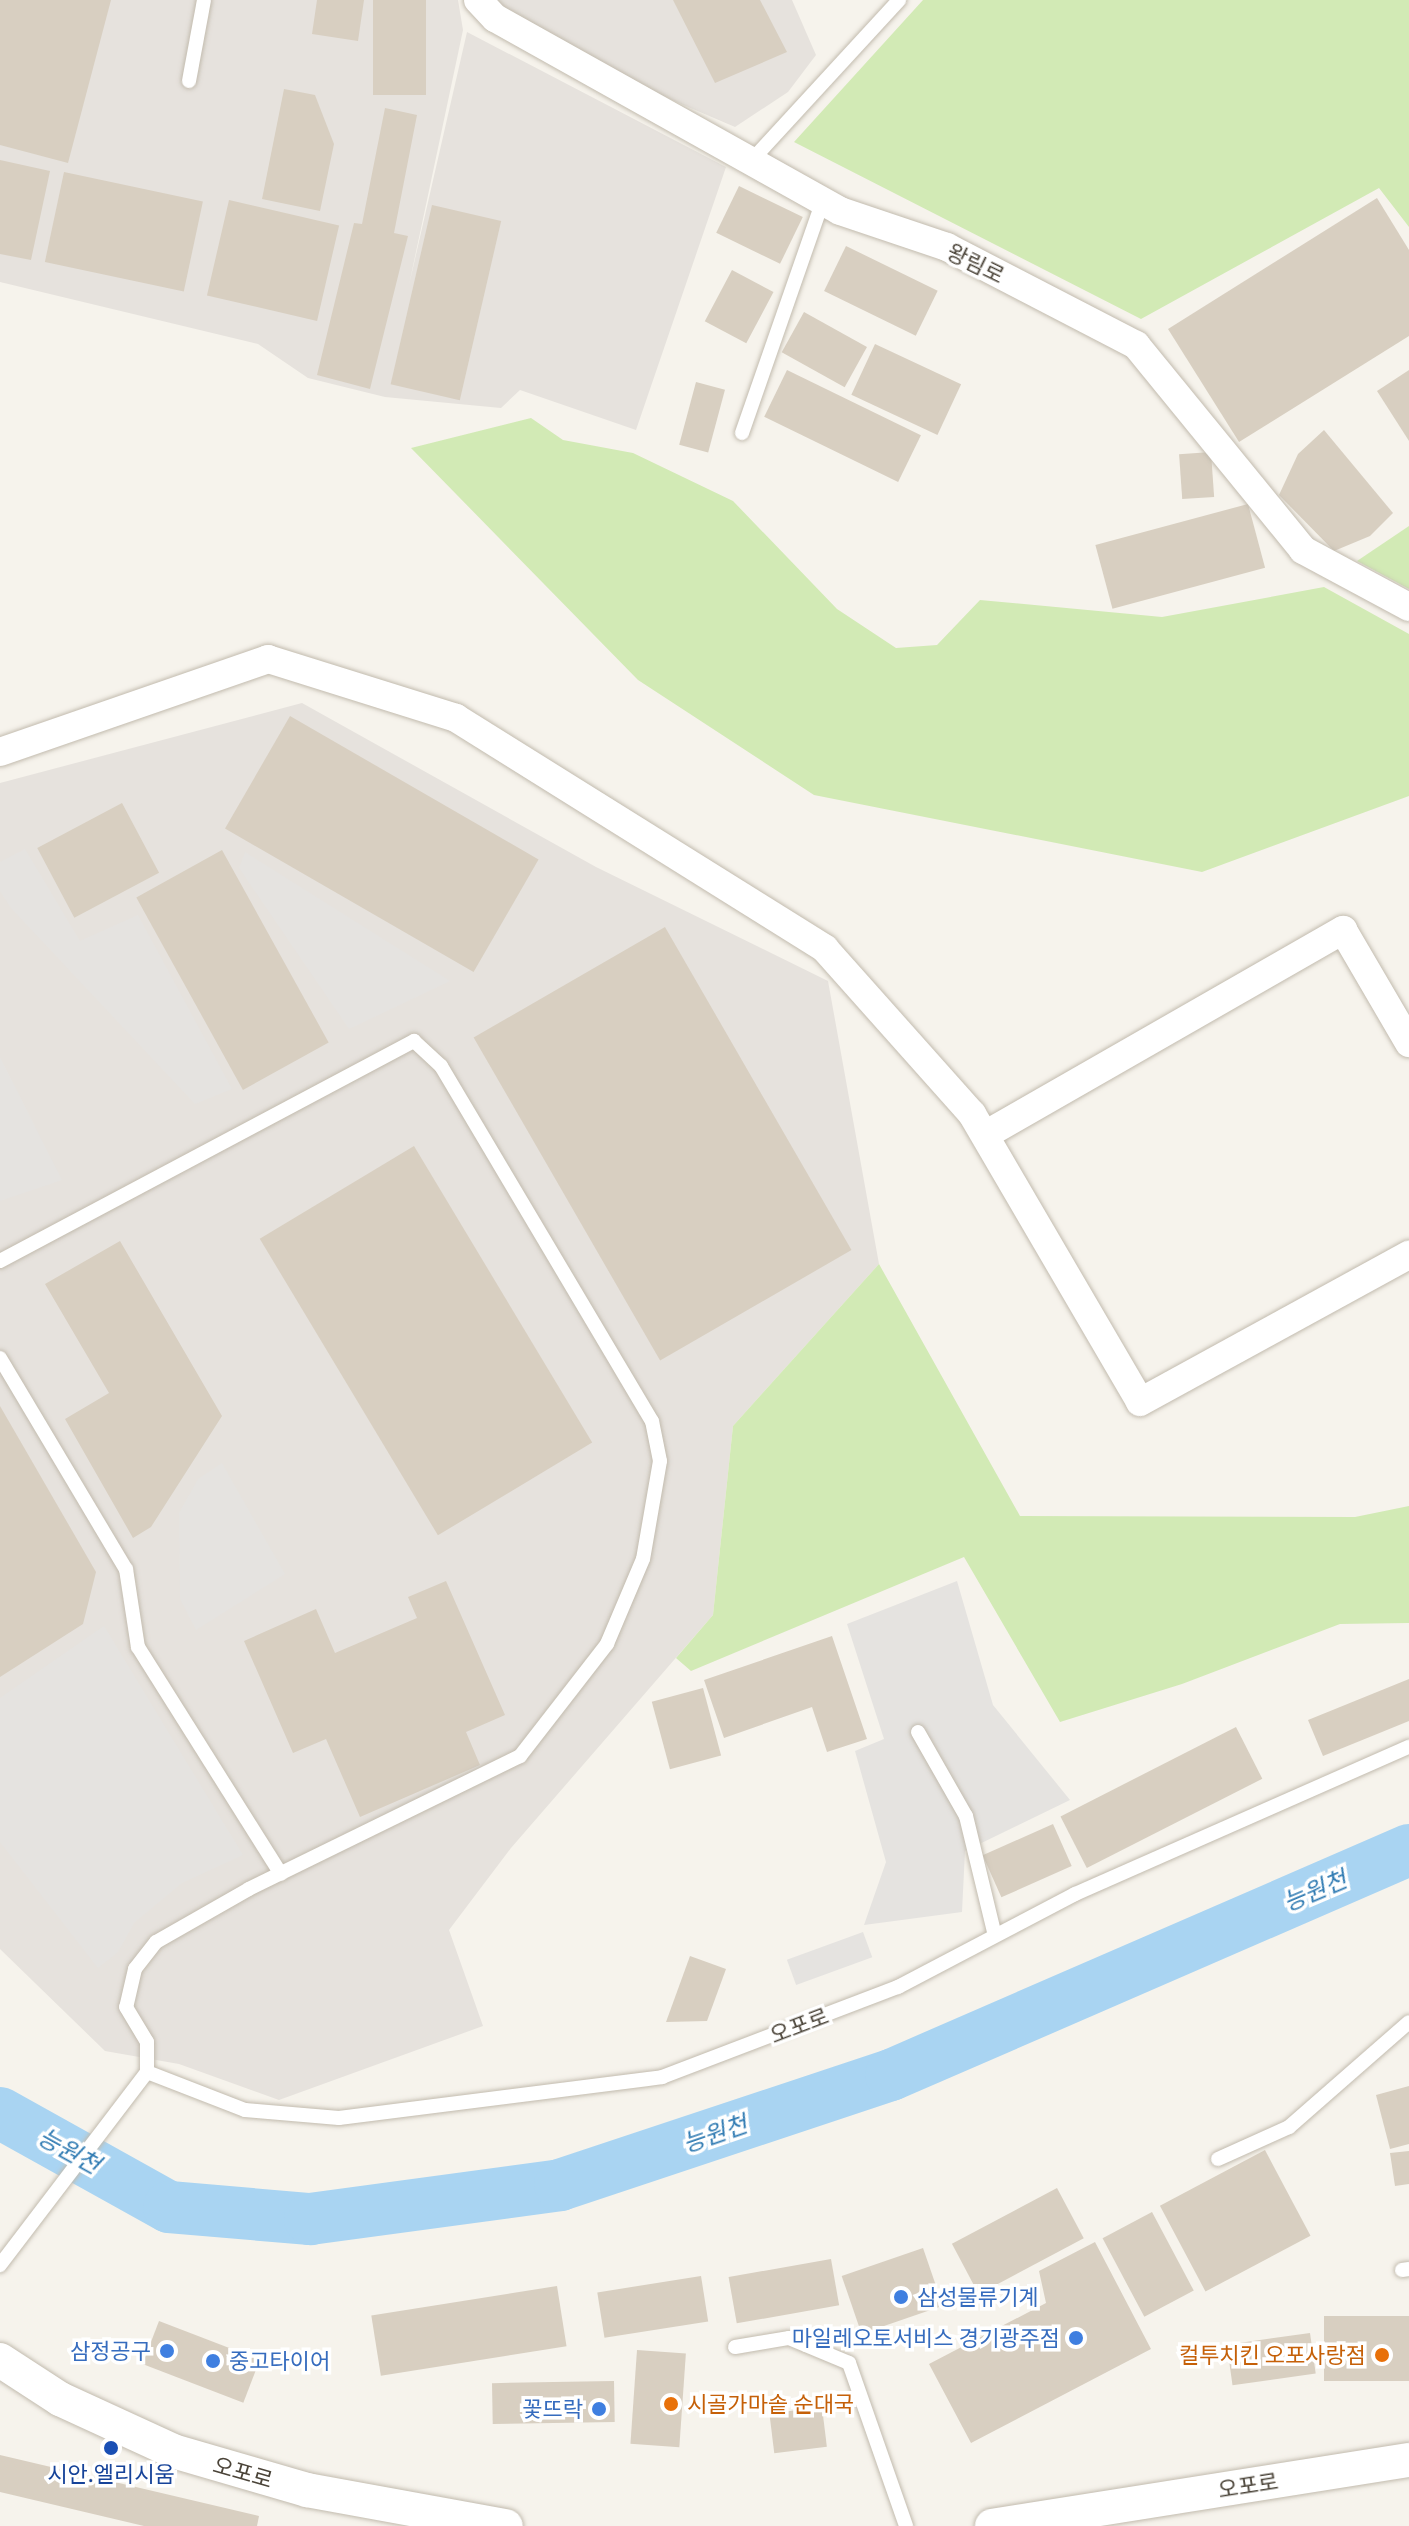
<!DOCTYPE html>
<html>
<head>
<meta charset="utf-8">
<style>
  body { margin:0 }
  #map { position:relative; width:1409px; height:2526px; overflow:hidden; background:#f6f3ec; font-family:"IBM Plex Sans","Noto Sans KR",sans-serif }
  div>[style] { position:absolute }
  .industrial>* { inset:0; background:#e6e2dd }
  .green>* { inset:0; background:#d2eab5 }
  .parking>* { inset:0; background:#e5e3e0; transform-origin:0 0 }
  .river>* { height:52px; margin:-26px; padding:0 26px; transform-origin:26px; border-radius:26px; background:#a9d4f2 }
  .building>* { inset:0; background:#d8cfc1; transform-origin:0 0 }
  .roads { filter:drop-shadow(0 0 2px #c2bbae) drop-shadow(0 0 2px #c2bbae) }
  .service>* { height:14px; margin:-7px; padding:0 7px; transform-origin:7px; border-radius:7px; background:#fff }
  .minor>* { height:28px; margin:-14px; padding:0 14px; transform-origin:14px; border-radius:14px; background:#fff }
  .tertiary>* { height:34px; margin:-17px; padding:0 17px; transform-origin:17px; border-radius:17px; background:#fff }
  .dots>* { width:22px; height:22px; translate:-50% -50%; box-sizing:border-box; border:4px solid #fff; border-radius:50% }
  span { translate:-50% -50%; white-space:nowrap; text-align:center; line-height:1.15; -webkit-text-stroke:7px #fff; paint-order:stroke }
  .street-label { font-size:22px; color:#4b4439 }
  .shop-label { font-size:22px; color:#366cbe }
  .left { translate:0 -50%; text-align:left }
  .right { translate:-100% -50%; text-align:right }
  .food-label { font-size:22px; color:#c56008 }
  .transit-label { font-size:22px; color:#164399 }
  .water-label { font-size:24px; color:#2e7ab2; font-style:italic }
</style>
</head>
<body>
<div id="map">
  <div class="industrial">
    <i style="clip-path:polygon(0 0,458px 0,463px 30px,409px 285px,467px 32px,726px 167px,636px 430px,520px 390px,501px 408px,385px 397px,308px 378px,258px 344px,0 282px)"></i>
    <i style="clip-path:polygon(495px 0,792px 0,816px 55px,788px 92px,735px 127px,651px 91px,507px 12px)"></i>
    <i style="clip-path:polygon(302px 703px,596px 867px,828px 981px,879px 1264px,733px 1426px,713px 1615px,511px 1848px,449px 1930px,483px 2026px,279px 2100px,179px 2064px,105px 2051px,0 1949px,0 783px)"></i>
  </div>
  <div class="green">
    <i style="clip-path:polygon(923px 0,1409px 0,1409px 227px,1379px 188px,1141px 319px,794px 142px)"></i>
    <i style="clip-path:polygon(531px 418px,563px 440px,633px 453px,733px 501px,837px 609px,896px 648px,937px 645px,980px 600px,1162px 617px,1324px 587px,1409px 634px,1409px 796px,1202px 872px,814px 795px,638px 680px,411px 448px)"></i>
    <i style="clip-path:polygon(1409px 526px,1409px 589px,1357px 561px)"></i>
    <i style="clip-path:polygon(879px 1264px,1020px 1516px,1355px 1517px,1409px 1506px,1409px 1623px,1340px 1624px,1182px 1684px,1060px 1722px,964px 1557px,691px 1671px,676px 1658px,713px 1615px,733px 1426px)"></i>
  </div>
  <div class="parking">
    <i style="clip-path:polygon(25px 849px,80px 941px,138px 915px,232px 1089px,195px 1104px,11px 908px,0 891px,0 862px)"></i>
    <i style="clip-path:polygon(245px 852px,450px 981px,349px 1029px,239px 868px)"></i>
    <i style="clip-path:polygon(0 1057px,62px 1180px,0 1201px)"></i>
    <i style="clip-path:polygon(222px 1463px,285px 1574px,196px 1630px,180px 1599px,179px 1513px,198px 1479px)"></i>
    <i style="clip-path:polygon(957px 1581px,993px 1705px,1070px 1800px,965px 1851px,962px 1912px,864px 1925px,886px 1862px,855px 1751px,884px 1739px,847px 1624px)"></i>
    <i style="clip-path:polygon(104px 1626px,243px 1855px,182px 1883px,134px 1923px,118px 1952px,98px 1968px,0 1842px,0 1698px)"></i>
    <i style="left:863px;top:1932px;width:27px;height:81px;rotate:70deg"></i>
  </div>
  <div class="river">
    <i style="left:0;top:2113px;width:193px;rotate:29.1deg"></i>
    <i style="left:169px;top:2207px;width:142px;rotate:4.9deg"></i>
    <i style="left:310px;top:2219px;width:252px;rotate:-7.7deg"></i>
    <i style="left:560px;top:2185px;width:349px;rotate:-18.4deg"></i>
    <i style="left:891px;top:2075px;width:565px;rotate:-23.48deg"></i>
  </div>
  <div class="building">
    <i style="clip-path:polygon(0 0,111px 0,68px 163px,0 145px)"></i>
    <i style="clip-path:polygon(317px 0,364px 0,358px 41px,312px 34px)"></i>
    <i style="left:373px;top:0;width:53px;height:95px"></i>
    <i style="clip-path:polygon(673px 0,760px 0,787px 52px,715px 83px)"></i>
    <i style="clip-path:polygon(284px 89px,315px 95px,334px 144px,320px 211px,262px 199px)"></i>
    <i style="clip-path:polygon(385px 108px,417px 115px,394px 233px,408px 236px,370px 389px,317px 375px,354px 223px,362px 224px)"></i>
    <i style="clip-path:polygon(0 160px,50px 171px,31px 260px,0 254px)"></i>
    <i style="left:64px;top:172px;width:142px;height:92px;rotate:12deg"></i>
    <i style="left:739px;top:186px;width:71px;height:52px;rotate:26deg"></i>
    <i style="clip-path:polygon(1377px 198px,1409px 250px,1409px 336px,1239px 442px,1168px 329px)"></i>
    <i style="left:229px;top:200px;width:113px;height:98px;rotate:13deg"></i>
    <i style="left:432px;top:205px;width:71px;height:184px;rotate:13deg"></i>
    <i style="left:846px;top:246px;width:102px;height:50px;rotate:26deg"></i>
    <i style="left:732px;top:270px;width:47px;height:58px;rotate:28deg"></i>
    <i style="left:804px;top:312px;width:72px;height:46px;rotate:29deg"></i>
    <i style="left:875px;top:344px;width:95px;height:56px;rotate:25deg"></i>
    <i style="left:787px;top:370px;width:149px;height:52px;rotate:26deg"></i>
    <i style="clip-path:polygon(1409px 370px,1409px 441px,1377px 391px)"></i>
    <i style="left:696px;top:382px;width:30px;height:65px;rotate:15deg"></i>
    <i style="clip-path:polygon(1324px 430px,1393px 513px,1370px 536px,1334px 551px,1279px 495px,1298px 454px)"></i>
    <i style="left:1211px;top:452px;width:45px;height:32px;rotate:86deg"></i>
    <i style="left:1248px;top:504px;width:66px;height:158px;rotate:75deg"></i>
    <i style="left:290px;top:716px;width:287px;height:130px;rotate:30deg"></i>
    <i style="left:122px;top:803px;width:79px;height:96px;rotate:62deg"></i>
    <i style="left:222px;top:850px;width:220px;height:98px;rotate:61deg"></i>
    <i style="left:665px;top:927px;width:373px;height:221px;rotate:60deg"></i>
    <i style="left:414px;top:1146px;width:346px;height:180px;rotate:59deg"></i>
    <i style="clip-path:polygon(120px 1241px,222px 1416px,151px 1527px,133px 1538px,65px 1419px,109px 1393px,45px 1284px)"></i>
    <i style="clip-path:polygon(0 1406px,96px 1572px,83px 1624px,0 1677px)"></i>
    <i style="clip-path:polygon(446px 1581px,505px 1715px,466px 1732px,480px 1765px,360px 1817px,326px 1739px,293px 1753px,244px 1641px,316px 1609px,335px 1653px,417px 1618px,408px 1597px)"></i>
    <i style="clip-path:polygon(832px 1636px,867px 1739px,827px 1752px,812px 1707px,724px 1738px,704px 1680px)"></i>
    <i style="clip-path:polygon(1409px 1679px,1409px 1721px,1323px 1756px,1308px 1720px)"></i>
    <i style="left:703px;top:1688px;width:70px;height:53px;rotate:75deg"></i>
    <i style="left:1236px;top:1727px;width:58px;height:197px;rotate:63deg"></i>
    <i style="left:1053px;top:1824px;width:46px;height:77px;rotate:66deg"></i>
    <i style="clip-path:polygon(690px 1956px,726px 1969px,707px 2021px,666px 2022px)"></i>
    <i style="clip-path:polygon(1409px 2086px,1409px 2144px,1390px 2149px,1376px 2095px)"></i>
    <i style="left:1265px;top:2150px;width:97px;height:119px;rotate:62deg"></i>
    <i style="clip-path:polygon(1409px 2151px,1409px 2184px,1395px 2186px,1390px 2153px)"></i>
    <i style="left:1057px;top:2188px;width:57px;height:119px;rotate:62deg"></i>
    <i style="left:1152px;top:2212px;width:89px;height:56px;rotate:62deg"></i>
    <i style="clip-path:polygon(1095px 2242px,1151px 2349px,971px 2443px,929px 2364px,1046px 2303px,1039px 2271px)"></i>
    <i style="left:923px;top:2248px;width:61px;height:86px;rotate:71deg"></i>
    <i style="left:831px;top:2259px;width:47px;height:104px;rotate:80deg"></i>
    <i style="left:701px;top:2276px;width:46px;height:105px;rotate:81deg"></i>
    <i style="left:557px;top:2286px;width:61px;height:188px;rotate:81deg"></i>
    <i style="left:1409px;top:2316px;width:65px;height:85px;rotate:90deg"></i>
    <i style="left:159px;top:2321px;width:108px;height:46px;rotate:21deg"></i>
    <i style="left:1310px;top:2333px;width:41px;height:84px;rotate:82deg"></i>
    <i style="left:637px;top:2350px;width:49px;height:94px;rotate:4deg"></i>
    <i style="left:614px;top:2381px;width:41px;height:122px;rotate:89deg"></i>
    <i style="left:822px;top:2407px;width:40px;height:53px;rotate:83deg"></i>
    <i style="clip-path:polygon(0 2455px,259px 2516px,257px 2526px,144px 2526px,0 2492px)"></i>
  </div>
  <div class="roads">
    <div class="service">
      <i style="left:189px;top:81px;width:82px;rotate:-79.5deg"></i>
      <i style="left:751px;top:161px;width:219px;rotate:-47.4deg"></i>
      <i style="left:742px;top:433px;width:246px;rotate:-70.8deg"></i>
      <i style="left:0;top:1261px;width:469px;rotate:-28deg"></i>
      <i style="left:414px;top:1041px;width:37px;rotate:43deg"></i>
      <i style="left:441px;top:1066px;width:413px;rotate:59.3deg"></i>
      <i style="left:652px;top:1421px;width:41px;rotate:78.7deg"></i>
      <i style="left:660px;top:1461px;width:99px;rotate:99.8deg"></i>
      <i style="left:643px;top:1559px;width:92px;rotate:113deg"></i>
      <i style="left:607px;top:1644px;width:142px;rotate:127.8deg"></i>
      <i style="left:520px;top:1756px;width:302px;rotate:153.9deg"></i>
      <i style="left:249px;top:1889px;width:107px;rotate:150.3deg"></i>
      <i style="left:156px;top:1942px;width:34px;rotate:128deg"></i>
      <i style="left:135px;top:1969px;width:39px;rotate:103deg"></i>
      <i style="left:126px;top:2007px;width:41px;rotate:59deg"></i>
      <i style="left:147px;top:2042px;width:30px;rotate:90deg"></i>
      <i style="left:147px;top:2072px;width:243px;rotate:127.3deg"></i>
      <i style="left:0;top:1358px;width:246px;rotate:59.2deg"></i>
      <i style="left:126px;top:1569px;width:79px;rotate:81.3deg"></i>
      <i style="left:138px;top:1647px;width:268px;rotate:57.8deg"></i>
      <i style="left:918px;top:1732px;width:97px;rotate:60.3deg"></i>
      <i style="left:966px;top:1816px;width:123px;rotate:76.4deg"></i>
      <i style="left:147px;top:2072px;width:105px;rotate:21.2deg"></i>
      <i style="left:245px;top:2110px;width:94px;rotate:4.9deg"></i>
      <i style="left:339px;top:2118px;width:326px;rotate:-7.2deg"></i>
      <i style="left:662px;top:2077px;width:253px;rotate:-20.9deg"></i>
      <i style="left:898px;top:1987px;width:200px;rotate:-27.7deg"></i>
      <i style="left:1075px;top:1894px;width:365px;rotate:-23.8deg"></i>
      <i style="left:1218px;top:2159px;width:78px;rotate:-24.3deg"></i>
      <i style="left:1289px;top:2127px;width:159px;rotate:-41.2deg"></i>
      <i style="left:1402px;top:2270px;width:7px;rotate:-8deg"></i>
      <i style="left:735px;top:2347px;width:55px;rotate:-9.5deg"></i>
      <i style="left:789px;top:2338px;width:65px;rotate:22.6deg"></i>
      <i style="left:849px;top:2363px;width:173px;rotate:70.7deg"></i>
    </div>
    <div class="minor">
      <i style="left:478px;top:0;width:25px;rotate:47deg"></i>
      <i style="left:495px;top:18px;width:395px;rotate:29.2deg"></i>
      <i style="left:840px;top:211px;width:113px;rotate:18.6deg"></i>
      <i style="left:947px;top:247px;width:213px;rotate:27.4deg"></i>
      <i style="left:1136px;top:345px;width:264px;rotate:50.8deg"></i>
      <i style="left:1303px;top:550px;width:120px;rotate:28.3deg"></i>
      <i style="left:0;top:752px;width:284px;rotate:-19.1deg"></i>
      <i style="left:268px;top:659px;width:197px;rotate:17.4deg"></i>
      <i style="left:456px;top:718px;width:435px;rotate:32deg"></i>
      <i style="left:825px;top:949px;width:221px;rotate:48.3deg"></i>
      <i style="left:972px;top:1114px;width:333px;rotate:59.7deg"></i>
      <i style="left:1140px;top:1402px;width:307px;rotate:-28.7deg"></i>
      <i style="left:985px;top:1135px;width:413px;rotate:-29.8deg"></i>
      <i style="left:1343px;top:930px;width:131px;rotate:59.7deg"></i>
    </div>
    <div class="tertiary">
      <i style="left:0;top:2360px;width:72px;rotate:33deg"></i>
      <i style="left:60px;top:2399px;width:124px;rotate:24.7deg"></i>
      <i style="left:173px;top:2451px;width:140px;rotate:16.2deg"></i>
      <i style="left:307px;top:2490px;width:202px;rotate:10.3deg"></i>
      <i style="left:992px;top:2526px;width:422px;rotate:-9deg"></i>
    </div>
  </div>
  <div class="dots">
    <i style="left:901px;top:2297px;background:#3f7fe0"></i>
    <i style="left:1076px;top:2338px;background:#3f7fe0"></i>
    <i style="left:167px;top:2351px;background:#3f7fe0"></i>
    <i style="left:1382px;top:2355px;background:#e8710a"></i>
    <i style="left:213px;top:2361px;background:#3f7fe0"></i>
    <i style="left:671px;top:2404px;background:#e8710a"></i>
    <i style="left:599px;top:2409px;background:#3f7fe0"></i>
    <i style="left:111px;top:2448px;background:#1a4fb4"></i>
  </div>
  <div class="street-label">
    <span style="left:976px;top:263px;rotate:26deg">왕림로</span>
    <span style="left:799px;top:2025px;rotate:-21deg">오포로</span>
    <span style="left:243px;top:2472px;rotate:16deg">오포로</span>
    <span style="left:1248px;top:2485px;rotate:-9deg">오포로</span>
  </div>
  <div class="shop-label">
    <span class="left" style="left:917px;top:2297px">삼성물류기계</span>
    <span class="right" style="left:1060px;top:2338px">마일레오토서비스 경기광주점</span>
    <span class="right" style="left:151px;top:2351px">삼정공구</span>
    <span class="left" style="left:229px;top:2361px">중고타이어</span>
    <span class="right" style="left:583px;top:2409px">꽃뜨락</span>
  </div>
  <div class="food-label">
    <span class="right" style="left:1366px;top:2355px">컬투치킨 오포사랑점</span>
    <span class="left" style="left:687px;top:2404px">시골가마솥 순대국</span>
  </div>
  <div class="transit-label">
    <span style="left:111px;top:2474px">시안.엘리시움</span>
  </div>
  <div class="water-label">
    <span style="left:1315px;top:1891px;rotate:-23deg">능원천</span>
    <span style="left:715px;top:2134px;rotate:-19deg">능원천</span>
    <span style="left:69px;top:2151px;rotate:29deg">능원천</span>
  </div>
</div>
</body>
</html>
